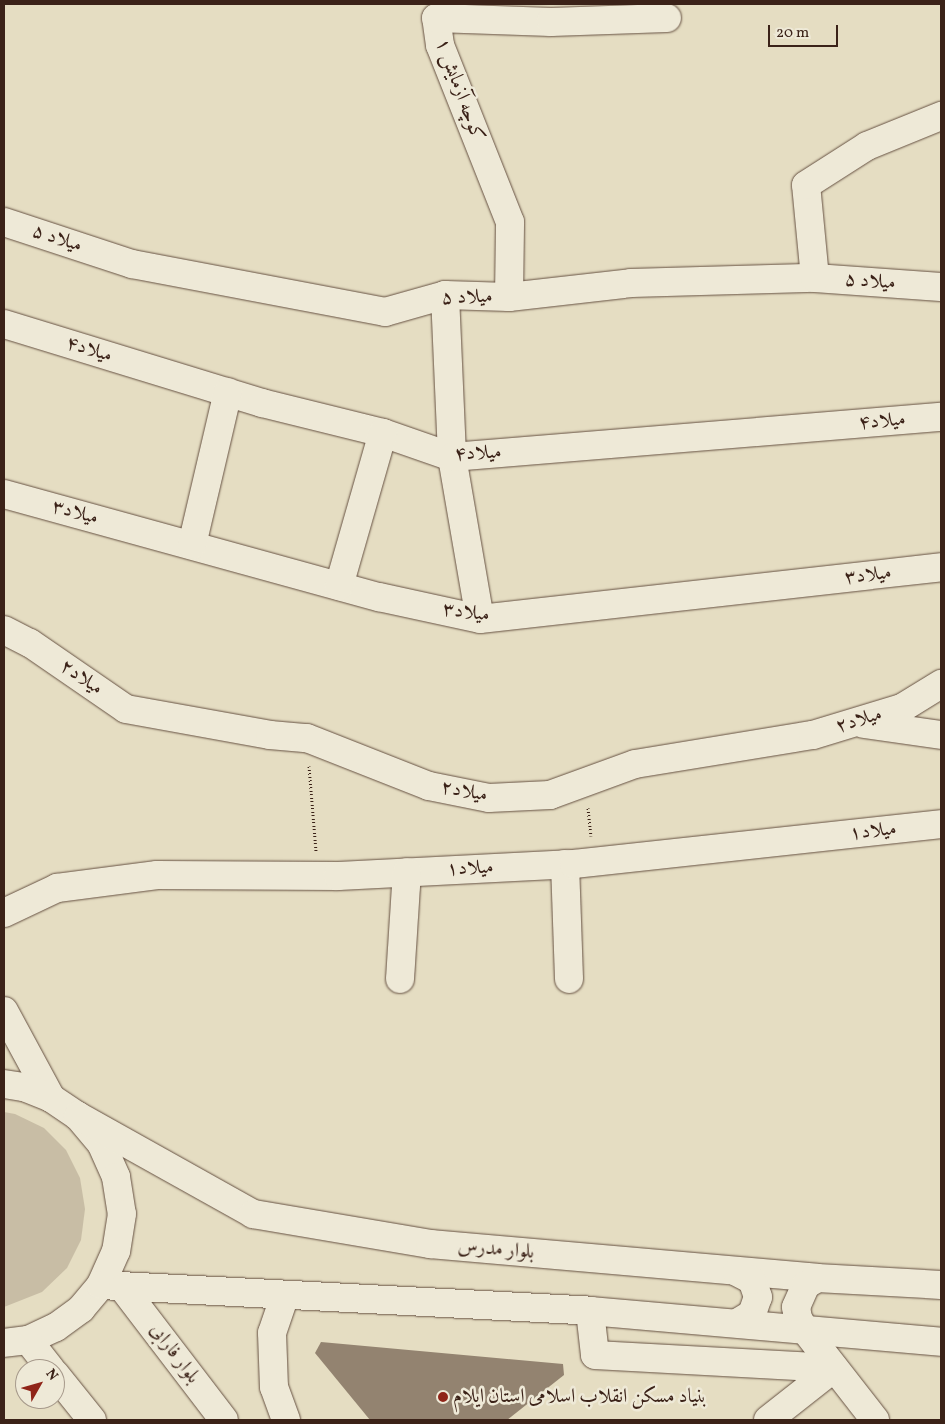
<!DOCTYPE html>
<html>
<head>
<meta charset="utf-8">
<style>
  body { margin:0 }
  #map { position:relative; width:945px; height:1424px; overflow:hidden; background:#e5ddc2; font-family:Vollkorn,Amiri,serif }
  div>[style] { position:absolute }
  .green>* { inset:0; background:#c8bda5 }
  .building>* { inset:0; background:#938370 }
  .path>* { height:3px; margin-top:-1.5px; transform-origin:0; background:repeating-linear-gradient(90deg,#3b2218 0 1px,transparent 0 3.5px) }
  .roads { filter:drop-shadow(0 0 1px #665142) drop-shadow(0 0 1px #665142) }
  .street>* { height:28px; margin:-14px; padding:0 14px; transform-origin:14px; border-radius:14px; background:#eee9d7 }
  .secondary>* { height:28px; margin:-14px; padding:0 14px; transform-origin:14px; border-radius:14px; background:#eee9d7 }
  .dots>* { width:14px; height:14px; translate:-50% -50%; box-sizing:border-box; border:2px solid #eee9d7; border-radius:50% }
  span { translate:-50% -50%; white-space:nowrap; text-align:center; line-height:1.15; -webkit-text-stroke:5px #eee9d7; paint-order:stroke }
  .street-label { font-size:20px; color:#3b2218 }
  .poi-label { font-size:20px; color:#3b2218 }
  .left { translate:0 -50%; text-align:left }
  .frame { position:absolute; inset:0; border:5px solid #3b2218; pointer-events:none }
  .north { position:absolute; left:15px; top:1359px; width:50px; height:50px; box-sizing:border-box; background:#eee9d7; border:1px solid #a6998b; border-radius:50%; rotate:52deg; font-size:14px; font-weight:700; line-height:20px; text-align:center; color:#3b2218 }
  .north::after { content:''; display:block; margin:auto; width:18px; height:22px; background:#8f2418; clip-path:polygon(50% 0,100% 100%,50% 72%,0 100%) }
  .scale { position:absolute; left:768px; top:25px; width:70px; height:22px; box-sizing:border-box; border:2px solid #3b2218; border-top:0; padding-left:6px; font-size:15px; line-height:18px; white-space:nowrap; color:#3b2218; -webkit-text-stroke:4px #eee9d7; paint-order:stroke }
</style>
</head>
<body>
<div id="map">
  <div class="green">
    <i style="clip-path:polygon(4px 1112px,15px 1114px,44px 1128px,66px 1150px,80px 1178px,85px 1209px,81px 1240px,67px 1268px,42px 1292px,4px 1307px)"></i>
  </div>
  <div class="building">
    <i style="clip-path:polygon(321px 1342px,563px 1364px,564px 1375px,507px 1420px,370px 1420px,315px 1353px)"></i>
  </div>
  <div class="path">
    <i style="left:309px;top:766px;width:86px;rotate:85.3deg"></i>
    <i style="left:588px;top:808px;width:28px;rotate:84deg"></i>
  </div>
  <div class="roads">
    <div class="street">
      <i style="left:4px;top:222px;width:135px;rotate:18.2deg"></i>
      <i style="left:132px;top:264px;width:258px;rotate:10.7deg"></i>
      <i style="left:385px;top:312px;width:62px;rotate:-15.8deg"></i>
      <i style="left:445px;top:295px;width:64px;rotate:1.8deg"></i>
      <i style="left:509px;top:297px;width:123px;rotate:-6.5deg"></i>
      <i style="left:631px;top:283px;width:184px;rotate:-1.6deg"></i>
      <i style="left:815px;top:278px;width:126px;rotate:4.1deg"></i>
      <i style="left:815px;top:278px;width:93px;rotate:-95.5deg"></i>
      <i style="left:806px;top:185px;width:72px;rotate:-32.6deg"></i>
      <i style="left:867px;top:146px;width:80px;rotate:-22.1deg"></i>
      <i style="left:445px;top:295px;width:162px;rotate:87.5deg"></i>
      <i style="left:452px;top:457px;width:164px;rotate:80.2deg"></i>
      <i style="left:509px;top:297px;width:75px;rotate:-89.2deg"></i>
      <i style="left:510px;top:222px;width:190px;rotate:-111.6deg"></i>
      <i style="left:440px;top:45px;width:27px;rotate:-98deg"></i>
      <i style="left:436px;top:18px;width:115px;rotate:2deg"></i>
      <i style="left:551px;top:22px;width:116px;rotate:-2deg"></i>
      <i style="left:4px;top:324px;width:270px;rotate:17deg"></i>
      <i style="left:262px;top:403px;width:125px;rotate:13.9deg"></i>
      <i style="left:383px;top:433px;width:73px;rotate:19.2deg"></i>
      <i style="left:452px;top:457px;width:491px;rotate:-4.7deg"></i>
      <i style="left:4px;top:494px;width:389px;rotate:15.4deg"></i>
      <i style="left:379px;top:597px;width:103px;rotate:12.3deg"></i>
      <i style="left:480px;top:619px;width:464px;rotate:-6.4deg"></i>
      <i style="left:192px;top:545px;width:157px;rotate:-76.8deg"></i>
      <i style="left:339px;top:586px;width:159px;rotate:-74deg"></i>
      <i style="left:4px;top:630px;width:29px;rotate:27deg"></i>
      <i style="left:30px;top:643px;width:116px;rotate:34.5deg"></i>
      <i style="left:126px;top:709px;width:146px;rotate:10.2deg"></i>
      <i style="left:270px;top:735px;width:37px;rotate:5deg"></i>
      <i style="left:307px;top:738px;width:131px;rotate:21.5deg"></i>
      <i style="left:429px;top:786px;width:61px;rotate:11.3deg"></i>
      <i style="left:489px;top:798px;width:61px;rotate:-2.8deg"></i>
      <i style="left:550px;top:795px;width:90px;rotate:-20deg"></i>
      <i style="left:635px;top:764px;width:180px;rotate:-9.3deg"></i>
      <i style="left:813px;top:735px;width:93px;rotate:-16.9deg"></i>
      <i style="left:902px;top:708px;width:46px;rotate:-31.6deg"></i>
      <i style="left:864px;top:724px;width:78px;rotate:8.1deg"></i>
      <i style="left:565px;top:864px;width:115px;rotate:88deg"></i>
      <i style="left:4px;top:913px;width:59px;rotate:-25.3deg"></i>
      <i style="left:57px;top:888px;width:101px;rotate:-7.4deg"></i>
      <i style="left:157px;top:875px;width:181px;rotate:0.3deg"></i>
      <i style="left:338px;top:876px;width:236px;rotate:-2.9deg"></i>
      <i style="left:574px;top:864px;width:369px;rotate:-6.2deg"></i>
      <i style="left:400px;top:979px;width:107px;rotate:-86.3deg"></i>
      <i style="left:590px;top:1311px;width:44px;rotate:83.5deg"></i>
      <i style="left:595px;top:1355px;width:239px;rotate:3.1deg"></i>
      <i style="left:805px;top:1330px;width:114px;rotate:52.1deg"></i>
      <i style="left:28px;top:1340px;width:37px;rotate:52deg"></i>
      <i style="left:55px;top:1374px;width:59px;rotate:51.2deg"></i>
      <i style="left:768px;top:1420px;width:84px;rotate:-38.2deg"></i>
    </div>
    <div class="secondary">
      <i style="left:4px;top:1011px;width:99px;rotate:61.6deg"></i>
      <i style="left:4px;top:1084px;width:20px;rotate:9deg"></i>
      <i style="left:24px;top:1087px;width:29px;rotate:22deg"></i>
      <i style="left:51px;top:1098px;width:32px;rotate:34deg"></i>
      <i style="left:78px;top:1116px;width:35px;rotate:50deg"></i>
      <i style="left:101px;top:1143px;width:37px;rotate:66deg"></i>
      <i style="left:116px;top:1177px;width:37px;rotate:81deg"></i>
      <i style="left:122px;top:1214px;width:37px;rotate:99deg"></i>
      <i style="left:116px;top:1251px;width:37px;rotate:114deg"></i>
      <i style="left:101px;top:1285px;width:31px;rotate:130deg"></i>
      <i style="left:81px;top:1309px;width:31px;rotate:144deg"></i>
      <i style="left:56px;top:1327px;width:31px;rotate:155deg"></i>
      <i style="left:28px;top:1340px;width:24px;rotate:173deg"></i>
      <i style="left:78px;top:1116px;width:201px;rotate:29.2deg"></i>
      <i style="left:253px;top:1214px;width:180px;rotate:9.6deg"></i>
      <i style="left:430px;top:1244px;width:388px;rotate:5deg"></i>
      <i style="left:817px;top:1278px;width:124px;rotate:3.2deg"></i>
      <i style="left:101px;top:1285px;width:490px;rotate:3deg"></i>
      <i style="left:590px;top:1311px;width:352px;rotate:5deg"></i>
      <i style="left:123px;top:1288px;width:166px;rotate:52.6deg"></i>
      <i style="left:285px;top:1295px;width:40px;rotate:108.9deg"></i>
      <i style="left:272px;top:1333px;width:54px;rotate:87.9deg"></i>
      <i style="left:274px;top:1387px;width:35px;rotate:70deg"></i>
      <i style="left:737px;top:1323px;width:17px;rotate:-31deg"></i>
      <i style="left:752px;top:1314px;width:18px;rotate:-71deg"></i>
      <i style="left:758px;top:1297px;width:18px;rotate:-109deg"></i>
      <i style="left:752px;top:1280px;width:17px;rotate:-152deg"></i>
      <i style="left:805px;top:1330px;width:13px;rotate:-122deg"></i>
      <i style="left:798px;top:1319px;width:12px;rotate:-99deg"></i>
      <i style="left:796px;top:1307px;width:24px;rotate:-66deg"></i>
      <i style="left:806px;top:1285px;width:13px;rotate:-32deg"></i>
    </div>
  </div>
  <div class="dots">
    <i style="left:443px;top:1397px;background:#8f2418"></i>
  </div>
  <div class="street-label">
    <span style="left:459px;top:90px;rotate:70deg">۱ کوچه آزمایش</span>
    <span style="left:57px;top:239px;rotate:18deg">میلاد ۵</span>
    <span style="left:870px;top:282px;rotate:4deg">میلاد ۵</span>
    <span style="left:467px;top:298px;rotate:-2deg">میلاد ۵</span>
    <span style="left:89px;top:350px;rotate:17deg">میلاد۴</span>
    <span style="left:882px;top:422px;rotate:-5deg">میلاد۴</span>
    <span style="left:478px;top:454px;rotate:-3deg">میلاد۴</span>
    <span style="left:75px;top:513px;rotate:15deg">میلاد۳</span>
    <span style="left:868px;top:576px;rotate:-7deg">میلاد۳</span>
    <span style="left:466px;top:613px;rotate:7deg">میلاد۳</span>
    <span style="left:81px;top:678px;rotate:34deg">میلاد۲</span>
    <span style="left:859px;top:721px;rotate:-17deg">میلاد۲</span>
    <span style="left:464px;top:792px;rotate:10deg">میلاد۲</span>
    <span style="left:873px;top:832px;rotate:-6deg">میلاد۱</span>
    <span style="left:470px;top:869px;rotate:-3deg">میلاد۱</span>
    <span style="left:496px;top:1250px;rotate:5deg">بلوار مدرس</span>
    <span style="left:174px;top:1354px;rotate:53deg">بلوار فارابی</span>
  </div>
  <div class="poi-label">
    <span class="left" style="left:453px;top:1397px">بنیاد مسکن انقلاب اسلامی استان ایلام</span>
  </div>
  <div class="frame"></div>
  <div class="north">N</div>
  <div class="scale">20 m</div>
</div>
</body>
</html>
